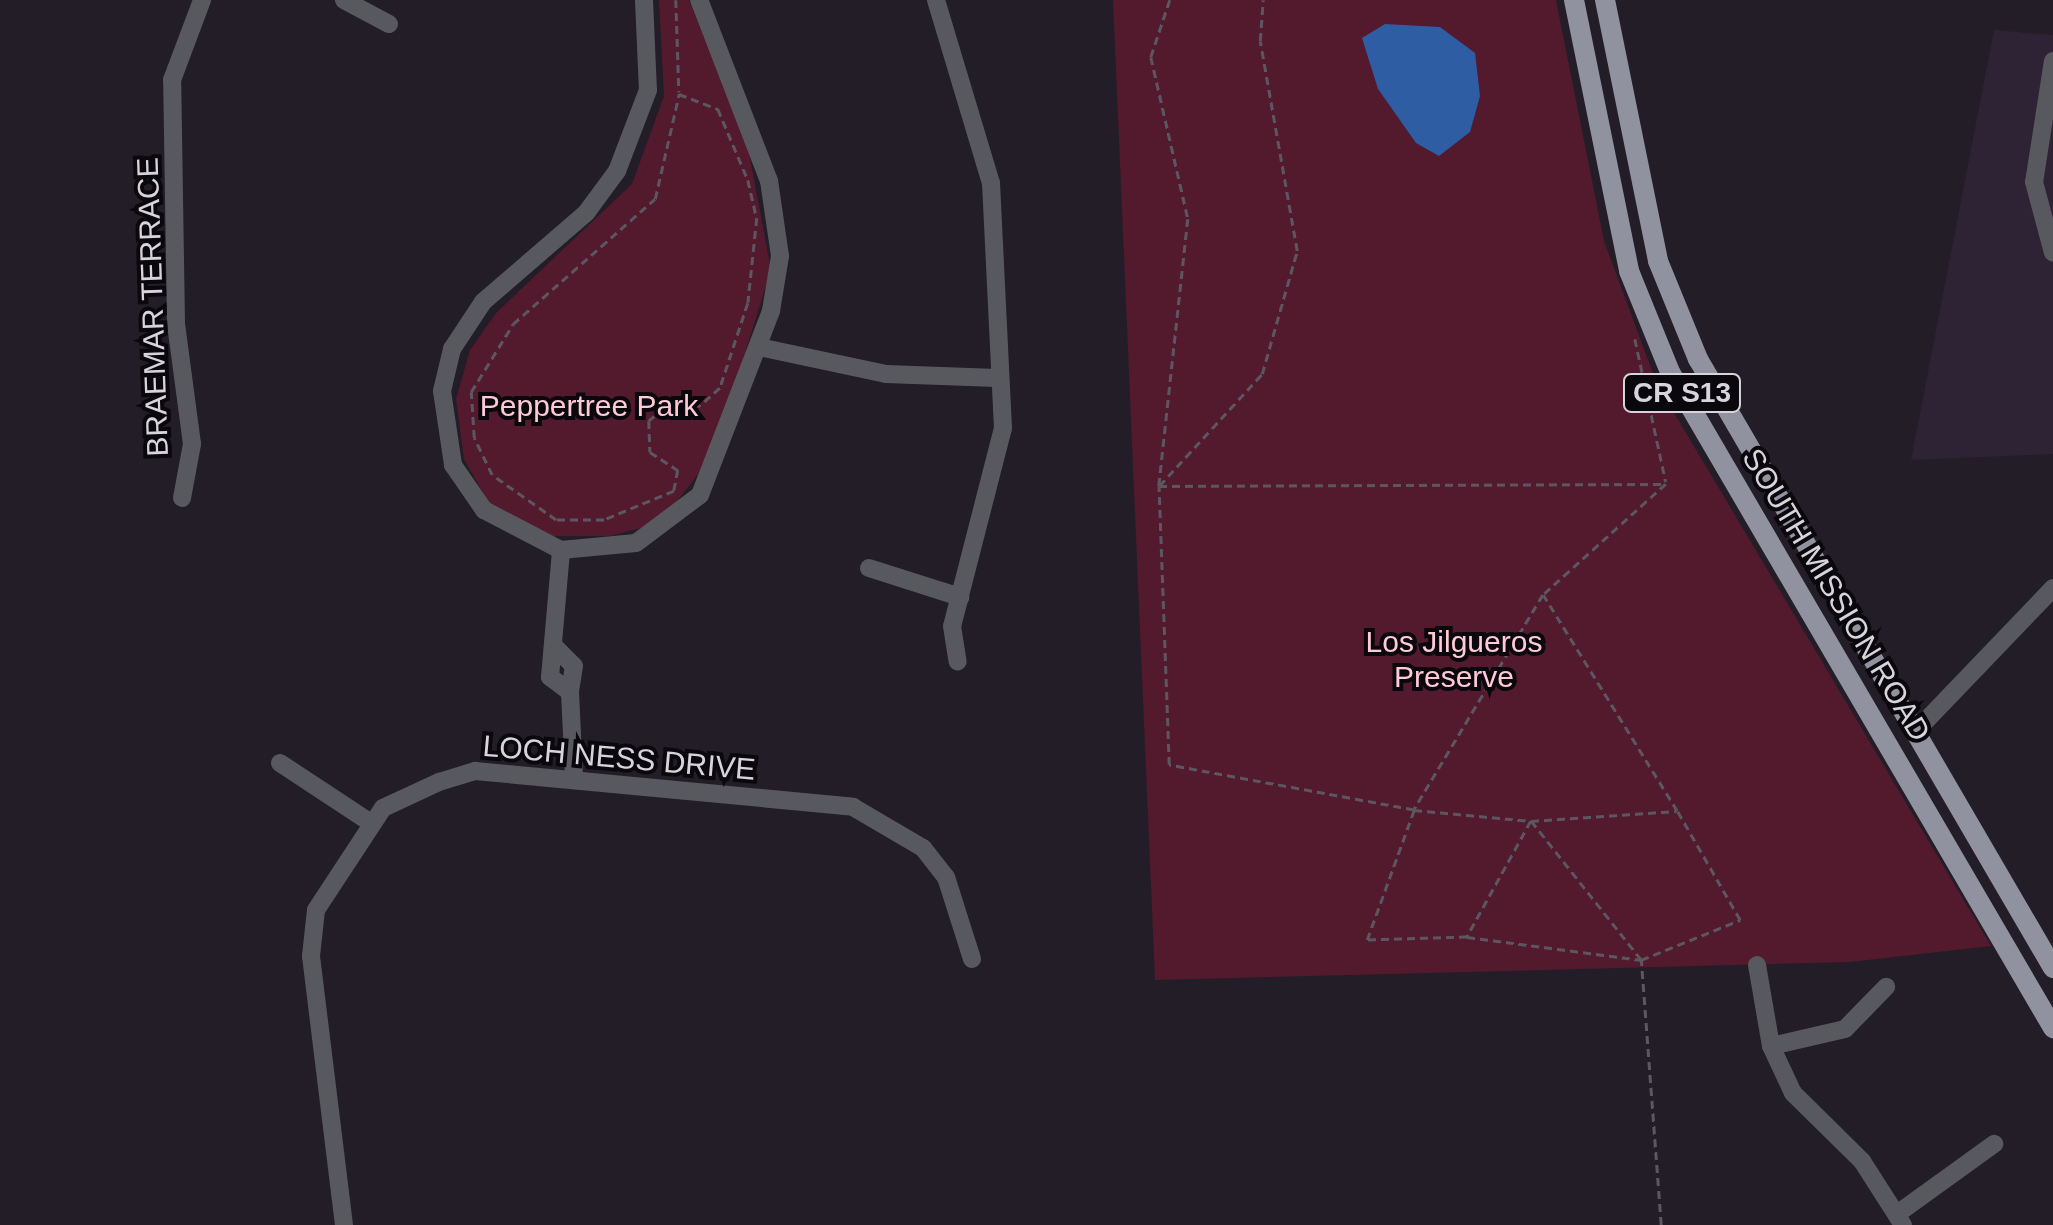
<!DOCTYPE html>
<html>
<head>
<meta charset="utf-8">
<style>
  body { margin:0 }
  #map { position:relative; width:2053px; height:1225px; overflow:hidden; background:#231d28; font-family:Arial,sans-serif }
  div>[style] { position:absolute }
  .built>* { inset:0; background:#2d2334 }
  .green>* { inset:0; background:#53192d }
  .water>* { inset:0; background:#2f5da3 }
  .path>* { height:2.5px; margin-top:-1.25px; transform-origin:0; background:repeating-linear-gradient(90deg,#5c5660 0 8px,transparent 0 13px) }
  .minor>* { height:18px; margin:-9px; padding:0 9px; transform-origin:9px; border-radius:9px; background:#58595f }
  .major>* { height:20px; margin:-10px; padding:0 10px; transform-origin:10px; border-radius:10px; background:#91929f }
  span { translate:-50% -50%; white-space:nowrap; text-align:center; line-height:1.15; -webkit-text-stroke:8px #0b080d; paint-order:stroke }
  .shield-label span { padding:2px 8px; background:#0b080d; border:2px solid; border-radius:8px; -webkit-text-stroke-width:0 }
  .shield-label { font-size:28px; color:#d8d4dc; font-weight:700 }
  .street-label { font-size:30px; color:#d8d4dc }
  .park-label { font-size:30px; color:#fecad6 }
</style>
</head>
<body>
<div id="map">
  <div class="built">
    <i style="clip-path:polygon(1994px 30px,2053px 35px,2053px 454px,1911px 460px)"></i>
  </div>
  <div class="green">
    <i style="clip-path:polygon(659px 0,689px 0,748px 147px,771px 270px,713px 455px,660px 523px,610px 536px,545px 536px,490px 505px,464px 459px,456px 399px,470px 350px,497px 312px,632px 184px,664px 96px)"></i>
    <i style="clip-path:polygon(1113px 0,1556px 0,1604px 241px,1657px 384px,1991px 946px,1850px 962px,1155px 980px)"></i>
  </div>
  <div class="water">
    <i style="clip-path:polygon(1385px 24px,1440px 27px,1475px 53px,1480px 96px,1470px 132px,1439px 156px,1416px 143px,1378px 89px,1362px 38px)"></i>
  </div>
  <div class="path">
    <i style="left:676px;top:0;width:92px;rotate:88.1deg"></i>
    <i style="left:1170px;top:0;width:60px;rotate:108.4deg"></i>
    <i style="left:1151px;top:57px;width:166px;rotate:77.1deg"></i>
    <i style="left:1188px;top:219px;width:269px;rotate:96.2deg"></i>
    <i style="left:1159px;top:486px;width:152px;rotate:-47.4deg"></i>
    <i style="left:1262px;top:374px;width:128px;rotate:-74.1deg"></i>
    <i style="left:1297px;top:251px;width:213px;rotate:-100deg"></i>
    <i style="left:1260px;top:41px;width:41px;rotate:-85.8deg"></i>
    <i style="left:679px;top:94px;width:42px;rotate:21deg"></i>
    <i style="left:718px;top:109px;width:77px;rotate:67.1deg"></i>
    <i style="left:748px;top:180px;width:39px;rotate:77deg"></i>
    <i style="left:757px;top:218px;width:85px;rotate:96deg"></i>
    <i style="left:748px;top:303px;width:89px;rotate:108.2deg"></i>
    <i style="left:720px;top:388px;width:27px;rotate:138deg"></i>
    <i style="left:700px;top:406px;width:36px;rotate:177deg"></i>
    <i style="left:664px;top:408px;width:20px;rotate:139deg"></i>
    <i style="left:649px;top:421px;width:31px;rotate:88deg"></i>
    <i style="left:650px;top:452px;width:33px;rotate:33deg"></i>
    <i style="left:678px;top:470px;width:21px;rotate:101deg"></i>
    <i style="left:674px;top:491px;width:76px;rotate:157.5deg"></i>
    <i style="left:604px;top:520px;width:48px;rotate:180deg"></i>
    <i style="left:556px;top:520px;width:78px;rotate:-144.9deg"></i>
    <i style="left:492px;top:475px;width:41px;rotate:-115.9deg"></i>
    <i style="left:474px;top:438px;width:46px;rotate:-93.7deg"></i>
    <i style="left:471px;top:392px;width:80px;rotate:-58.3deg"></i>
    <i style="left:513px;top:324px;width:189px;rotate:-41.4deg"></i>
    <i style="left:655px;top:199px;width:108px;rotate:-77.1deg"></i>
    <i style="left:1635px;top:339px;width:146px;rotate:77.8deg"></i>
    <i style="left:1467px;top:937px;width:100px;rotate:178.3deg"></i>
    <i style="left:1367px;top:940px;width:138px;rotate:-70.1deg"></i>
    <i style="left:1414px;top:810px;width:118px;rotate:5.4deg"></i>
    <i style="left:1531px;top:821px;width:146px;rotate:-3.9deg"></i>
    <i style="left:1677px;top:811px;width:254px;rotate:-121.8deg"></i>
    <i style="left:1543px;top:595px;width:251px;rotate:121deg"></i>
    <i style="left:1414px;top:810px;width:249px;rotate:-169.6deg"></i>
    <i style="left:1169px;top:765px;width:279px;rotate:-92.1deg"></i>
    <i style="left:1159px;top:486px;width:507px;rotate:-0.23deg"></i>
    <i style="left:1666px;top:484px;width:166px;rotate:137.9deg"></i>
    <i style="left:1661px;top:1225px;width:266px;rotate:-94.3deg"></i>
    <i style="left:1641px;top:960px;width:177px;rotate:-128.4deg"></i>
    <i style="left:1531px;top:821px;width:132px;rotate:118.9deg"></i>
    <i style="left:1467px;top:937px;width:176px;rotate:7.5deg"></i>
    <i style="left:1641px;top:960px;width:107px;rotate:-22deg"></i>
    <i style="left:1740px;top:920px;width:126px;rotate:-120deg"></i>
  </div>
  <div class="minor">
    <i style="left:344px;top:0;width:51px;rotate:28.1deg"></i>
    <i style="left:644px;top:0;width:90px;rotate:87.5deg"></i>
    <i style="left:648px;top:90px;width:87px;rotate:110.9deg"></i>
    <i style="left:617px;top:171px;width:52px;rotate:126.4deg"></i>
    <i style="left:586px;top:213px;width:136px;rotate:139.2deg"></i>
    <i style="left:483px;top:302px;width:56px;rotate:123.4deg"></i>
    <i style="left:452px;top:349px;width:43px;rotate:103.4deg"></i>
    <i style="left:442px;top:391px;width:75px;rotate:81.5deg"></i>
    <i style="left:453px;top:465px;width:55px;rotate:55.4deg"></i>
    <i style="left:484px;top:510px;width:87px;rotate:27.5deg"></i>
    <i style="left:561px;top:550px;width:75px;rotate:-5.3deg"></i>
    <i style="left:636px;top:543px;width:80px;rotate:-36.9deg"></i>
    <i style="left:700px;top:495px;width:197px;rotate:-68.9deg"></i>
    <i style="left:771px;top:311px;width:56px;rotate:-80.7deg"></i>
    <i style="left:780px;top:256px;width:76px;rotate:-98.3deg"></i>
    <i style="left:769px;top:181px;width:194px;rotate:-111.1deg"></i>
    <i style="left:936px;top:0;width:191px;rotate:73.3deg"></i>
    <i style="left:991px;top:183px;width:245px;rotate:87.2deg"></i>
    <i style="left:1003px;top:428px;width:204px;rotate:104.4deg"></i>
    <i style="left:952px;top:626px;width:36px;rotate:81deg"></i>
    <i style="left:2053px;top:61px;width:122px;rotate:98.9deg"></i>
    <i style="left:2034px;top:182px;width:73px;rotate:75deg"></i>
    <i style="left:759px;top:347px;width:130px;rotate:12deg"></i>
    <i style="left:886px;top:374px;width:111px;rotate:2.1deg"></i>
    <i style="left:182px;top:498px;width:55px;rotate:-79.5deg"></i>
    <i style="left:192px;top:444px;width:121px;rotate:-97.6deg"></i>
    <i style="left:176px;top:324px;width:244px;rotate:-90.9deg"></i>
    <i style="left:172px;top:80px;width:85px;rotate:-69.4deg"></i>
    <i style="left:869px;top:568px;width:96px;rotate:17.7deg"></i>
    <i style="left:554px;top:646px;width:28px;rotate:45deg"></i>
    <i style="left:574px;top:666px;width:26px;rotate:99deg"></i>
    <i style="left:570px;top:692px;width:25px;rotate:-143deg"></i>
    <i style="left:550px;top:677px;width:127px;rotate:-85deg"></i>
    <i style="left:570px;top:692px;width:86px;rotate:87.3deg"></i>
    <i style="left:1916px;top:731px;width:198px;rotate:-46.2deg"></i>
    <i style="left:280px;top:763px;width:109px;rotate:33.4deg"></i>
    <i style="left:1757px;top:965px;width:82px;rotate:80.2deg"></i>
    <i style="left:1771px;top:1046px;width:52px;rotate:64.9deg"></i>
    <i style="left:1793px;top:1093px;width:97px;rotate:44.6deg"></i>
    <i style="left:1862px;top:1161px;width:76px;rotate:57.4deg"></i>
    <i style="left:1771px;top:1046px;width:76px;rotate:-12.9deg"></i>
    <i style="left:1845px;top:1029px;width:59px;rotate:-45.7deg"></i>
    <i style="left:1897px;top:1214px;width:120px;rotate:-35.8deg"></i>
    <i style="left:344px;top:1225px;width:271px;rotate:-97deg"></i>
    <i style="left:311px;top:956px;width:46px;rotate:-83.8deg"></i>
    <i style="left:316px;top:910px;width:122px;rotate:-56.7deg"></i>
    <i style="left:383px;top:808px;width:62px;rotate:-24.9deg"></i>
    <i style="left:439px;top:782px;width:38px;rotate:-17deg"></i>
    <i style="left:475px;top:771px;width:380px;rotate:5.4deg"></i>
    <i style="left:853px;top:807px;width:81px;rotate:30.4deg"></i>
    <i style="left:923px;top:848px;width:37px;rotate:52deg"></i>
    <i style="left:946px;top:877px;width:86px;rotate:72.4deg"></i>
  </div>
  <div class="major">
    <i style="left:1574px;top:0;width:277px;rotate:78.5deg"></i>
    <i style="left:1629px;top:271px;width:109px;rotate:67.9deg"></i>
    <i style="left:1670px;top:372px;width:760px;rotate:59.72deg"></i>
    <i style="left:1605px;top:0;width:266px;rotate:78.5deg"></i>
    <i style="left:1658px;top:261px;width:106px;rotate:67.8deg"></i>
    <i style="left:1698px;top:359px;width:705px;rotate:59.76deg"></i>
  </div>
  <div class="shield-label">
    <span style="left:1682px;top:393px">CR S13</span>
  </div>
  <div class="street-label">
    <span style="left:153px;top:307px;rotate:-92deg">BRAEMAR TERRACE</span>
    <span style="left:1836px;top:595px;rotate:59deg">SOUTH MISSION ROAD</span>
    <span style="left:619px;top:758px;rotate:5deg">LOCH NESS DRIVE</span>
  </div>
  <div class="park-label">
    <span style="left:589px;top:406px">Peppertree Park</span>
    <span style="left:1454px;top:659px">Los Jilgueros<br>Preserve</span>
  </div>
</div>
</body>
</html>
